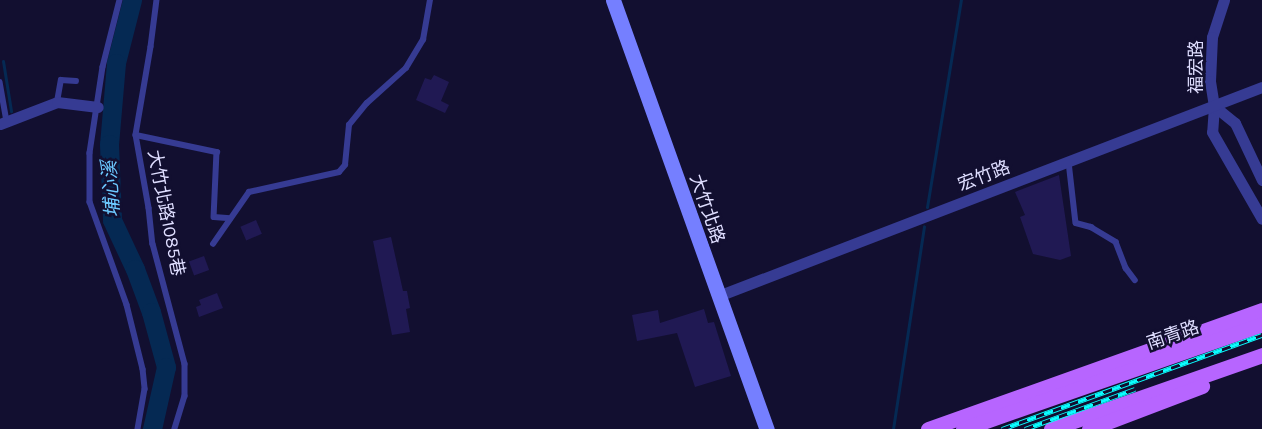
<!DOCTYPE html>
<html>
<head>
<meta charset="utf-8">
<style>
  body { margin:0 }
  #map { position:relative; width:1262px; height:429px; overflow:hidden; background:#120f30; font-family:Karla,"Noto Sans TC",sans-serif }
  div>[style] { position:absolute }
  .stream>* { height:3px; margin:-1.5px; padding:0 1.5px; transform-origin:1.5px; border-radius:1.5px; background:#052953 }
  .river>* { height:19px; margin:-9.5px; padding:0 9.5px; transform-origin:9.5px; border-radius:9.5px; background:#052953 }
  .building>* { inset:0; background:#201953; transform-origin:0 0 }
  .lane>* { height:5.5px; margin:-2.75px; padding:0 2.75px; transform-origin:2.75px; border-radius:2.75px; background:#363b93 }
  .street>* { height:11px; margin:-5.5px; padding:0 5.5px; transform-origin:5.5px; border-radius:5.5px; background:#363b93 }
  .secondary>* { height:15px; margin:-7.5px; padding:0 7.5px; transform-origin:7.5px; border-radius:7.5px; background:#757fff }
  .primary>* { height:15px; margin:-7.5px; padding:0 7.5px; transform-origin:7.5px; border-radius:7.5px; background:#b765ff }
  .rail>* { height:5px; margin-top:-2.5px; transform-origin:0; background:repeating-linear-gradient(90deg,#120f30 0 9px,#0afeff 0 18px); box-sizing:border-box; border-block:1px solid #0afeff }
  span { translate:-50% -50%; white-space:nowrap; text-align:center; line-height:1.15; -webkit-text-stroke:5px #120f30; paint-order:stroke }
  .street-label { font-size:18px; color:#dfdeff }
  .water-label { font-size:19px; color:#6cc9ff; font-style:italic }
</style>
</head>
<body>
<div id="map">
  <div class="stream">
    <i style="left:3px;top:61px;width:51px;rotate:80.9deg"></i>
    <i style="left:927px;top:207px;width:210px;rotate:-80.7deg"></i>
    <i style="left:893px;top:429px;width:205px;rotate:-81.3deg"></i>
  </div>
  <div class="river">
    <i style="left:132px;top:0;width:65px;rotate:104.3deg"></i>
    <i style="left:116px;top:63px;width:81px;rotate:94.9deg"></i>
    <i style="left:109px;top:144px;width:76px;rotate:87.7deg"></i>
    <i style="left:112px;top:220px;width:54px;rotate:64.9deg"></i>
    <i style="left:135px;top:269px;width:46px;rotate:69.6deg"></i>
    <i style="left:151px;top:312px;width:57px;rotate:74.7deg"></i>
    <i style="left:166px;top:367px;width:64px;rotate:102.7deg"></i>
  </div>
  <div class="building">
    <i style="clip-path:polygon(434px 75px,449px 82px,441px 101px,449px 105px,445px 113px,416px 100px,425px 78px,431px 80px)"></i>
    <i style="clip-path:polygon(1059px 175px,1071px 256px,1060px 260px,1033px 254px,1020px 217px,1025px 215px,1015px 192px)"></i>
    <i style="left:256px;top:220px;width:15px;height:17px;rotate:67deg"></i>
    <i style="clip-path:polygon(391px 237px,403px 291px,407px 291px,410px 308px,406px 309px,410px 332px,392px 335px,373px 241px)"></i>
    <i style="left:204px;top:256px;width:15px;height:16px;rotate:70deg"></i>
    <i style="clip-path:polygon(217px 293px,223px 308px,199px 317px,196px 307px,201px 305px,199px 300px)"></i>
    <i style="clip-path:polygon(704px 309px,708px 323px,714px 322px,731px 376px,695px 387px,677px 333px,637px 341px,632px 315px,658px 310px,660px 323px)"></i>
  </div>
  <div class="lane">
    <i style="left:120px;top:0;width:69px;rotate:104.2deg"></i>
    <i style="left:103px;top:67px;width:87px;rotate:98.6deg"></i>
    <i style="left:90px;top:153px;width:49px;rotate:90deg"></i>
    <i style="left:90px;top:202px;width:109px;rotate:70.2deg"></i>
    <i style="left:127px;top:305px;width:66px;rotate:76deg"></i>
    <i style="left:143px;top:369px;width:20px;rotate:84deg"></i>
    <i style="left:145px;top:389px;width:41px;rotate:99.9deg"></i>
    <i style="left:157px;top:0;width:47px;rotate:97.3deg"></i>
    <i style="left:151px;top:47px;width:89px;rotate:99.7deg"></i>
    <i style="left:136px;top:135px;width:74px;rotate:79.9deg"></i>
    <i style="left:149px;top:208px;width:36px;rotate:84deg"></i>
    <i style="left:153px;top:244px;width:124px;rotate:75.1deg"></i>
    <i style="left:185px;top:364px;width:32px;rotate:90deg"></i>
    <i style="left:185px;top:396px;width:34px;rotate:107deg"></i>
    <i style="left:0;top:82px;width:40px;rotate:80deg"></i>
    <i style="left:57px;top:102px;width:22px;rotate:-80deg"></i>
    <i style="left:61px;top:80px;width:15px;rotate:4deg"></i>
    <i style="left:136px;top:135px;width:83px;rotate:11.9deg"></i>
    <i style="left:217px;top:152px;width:65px;rotate:92.6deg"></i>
    <i style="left:214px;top:217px;width:16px;rotate:4deg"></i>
    <i style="left:1069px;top:162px;width:61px;rotate:83.5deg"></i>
    <i style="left:1076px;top:223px;width:16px;rotate:15deg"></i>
    <i style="left:1091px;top:227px;width:29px;rotate:31deg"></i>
    <i style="left:1116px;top:242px;width:28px;rotate:69deg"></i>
    <i style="left:1126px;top:268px;width:15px;rotate:53deg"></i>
    <i style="left:213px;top:244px;width:63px;rotate:-55.3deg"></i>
    <i style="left:249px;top:192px;width:92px;rotate:-12.5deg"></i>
    <i style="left:339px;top:172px;width:9px;rotate:-49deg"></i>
    <i style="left:345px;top:165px;width:40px;rotate:-84.3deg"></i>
    <i style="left:349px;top:125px;width:28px;rotate:-51deg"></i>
    <i style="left:367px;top:103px;width:52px;rotate:-41.9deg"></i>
    <i style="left:406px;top:68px;width:33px;rotate:-59deg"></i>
    <i style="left:423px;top:40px;width:41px;rotate:-80.1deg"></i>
  </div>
  <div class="street">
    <i style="left:1224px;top:0;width:39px;rotate:108deg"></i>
    <i style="left:1212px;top:37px;width:44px;rotate:92.6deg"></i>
    <i style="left:1210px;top:81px;width:25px;rotate:81deg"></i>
    <i style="left:1214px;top:106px;width:26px;rotate:94deg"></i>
    <i style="left:1212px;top:132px;width:100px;rotate:60.1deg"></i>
    <i style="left:1214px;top:106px;width:27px;rotate:39deg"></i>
    <i style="left:1235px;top:123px;width:63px;rotate:64.7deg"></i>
    <i style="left:0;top:124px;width:61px;rotate:-21.1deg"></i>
    <i style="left:57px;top:102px;width:41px;rotate:7deg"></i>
    <i style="left:718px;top:296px;width:583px;rotate:-21.02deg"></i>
  </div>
  <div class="secondary">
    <i style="left:613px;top:0;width:456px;rotate:70.3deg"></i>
  </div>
  <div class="primary">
    <i style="left:928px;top:429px;width:355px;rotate:-19.6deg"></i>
    <i style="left:963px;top:429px;width:317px;rotate:-19.3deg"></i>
    <i style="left:1051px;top:429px;width:224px;rotate:-19.3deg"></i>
    <i style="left:1089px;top:429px;width:121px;rotate:-20.8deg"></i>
  </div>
  <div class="rail">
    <i style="left:1002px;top:429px;width:276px;rotate:-19.9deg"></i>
    <i style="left:1025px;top:429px;width:117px;rotate:-20deg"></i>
  </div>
  <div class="street-label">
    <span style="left:1196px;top:67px;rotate:-90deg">福宏路</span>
    <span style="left:984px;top:176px;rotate:-21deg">宏竹路</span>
    <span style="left:707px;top:209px;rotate:71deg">大竹北路</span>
    <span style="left:166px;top:213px;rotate:79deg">大竹北路1085巷</span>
    <span style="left:1173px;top:335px;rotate:-19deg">南青路</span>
  </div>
  <div class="water-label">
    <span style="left:112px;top:189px;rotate:-94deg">埔心溪</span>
  </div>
</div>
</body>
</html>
